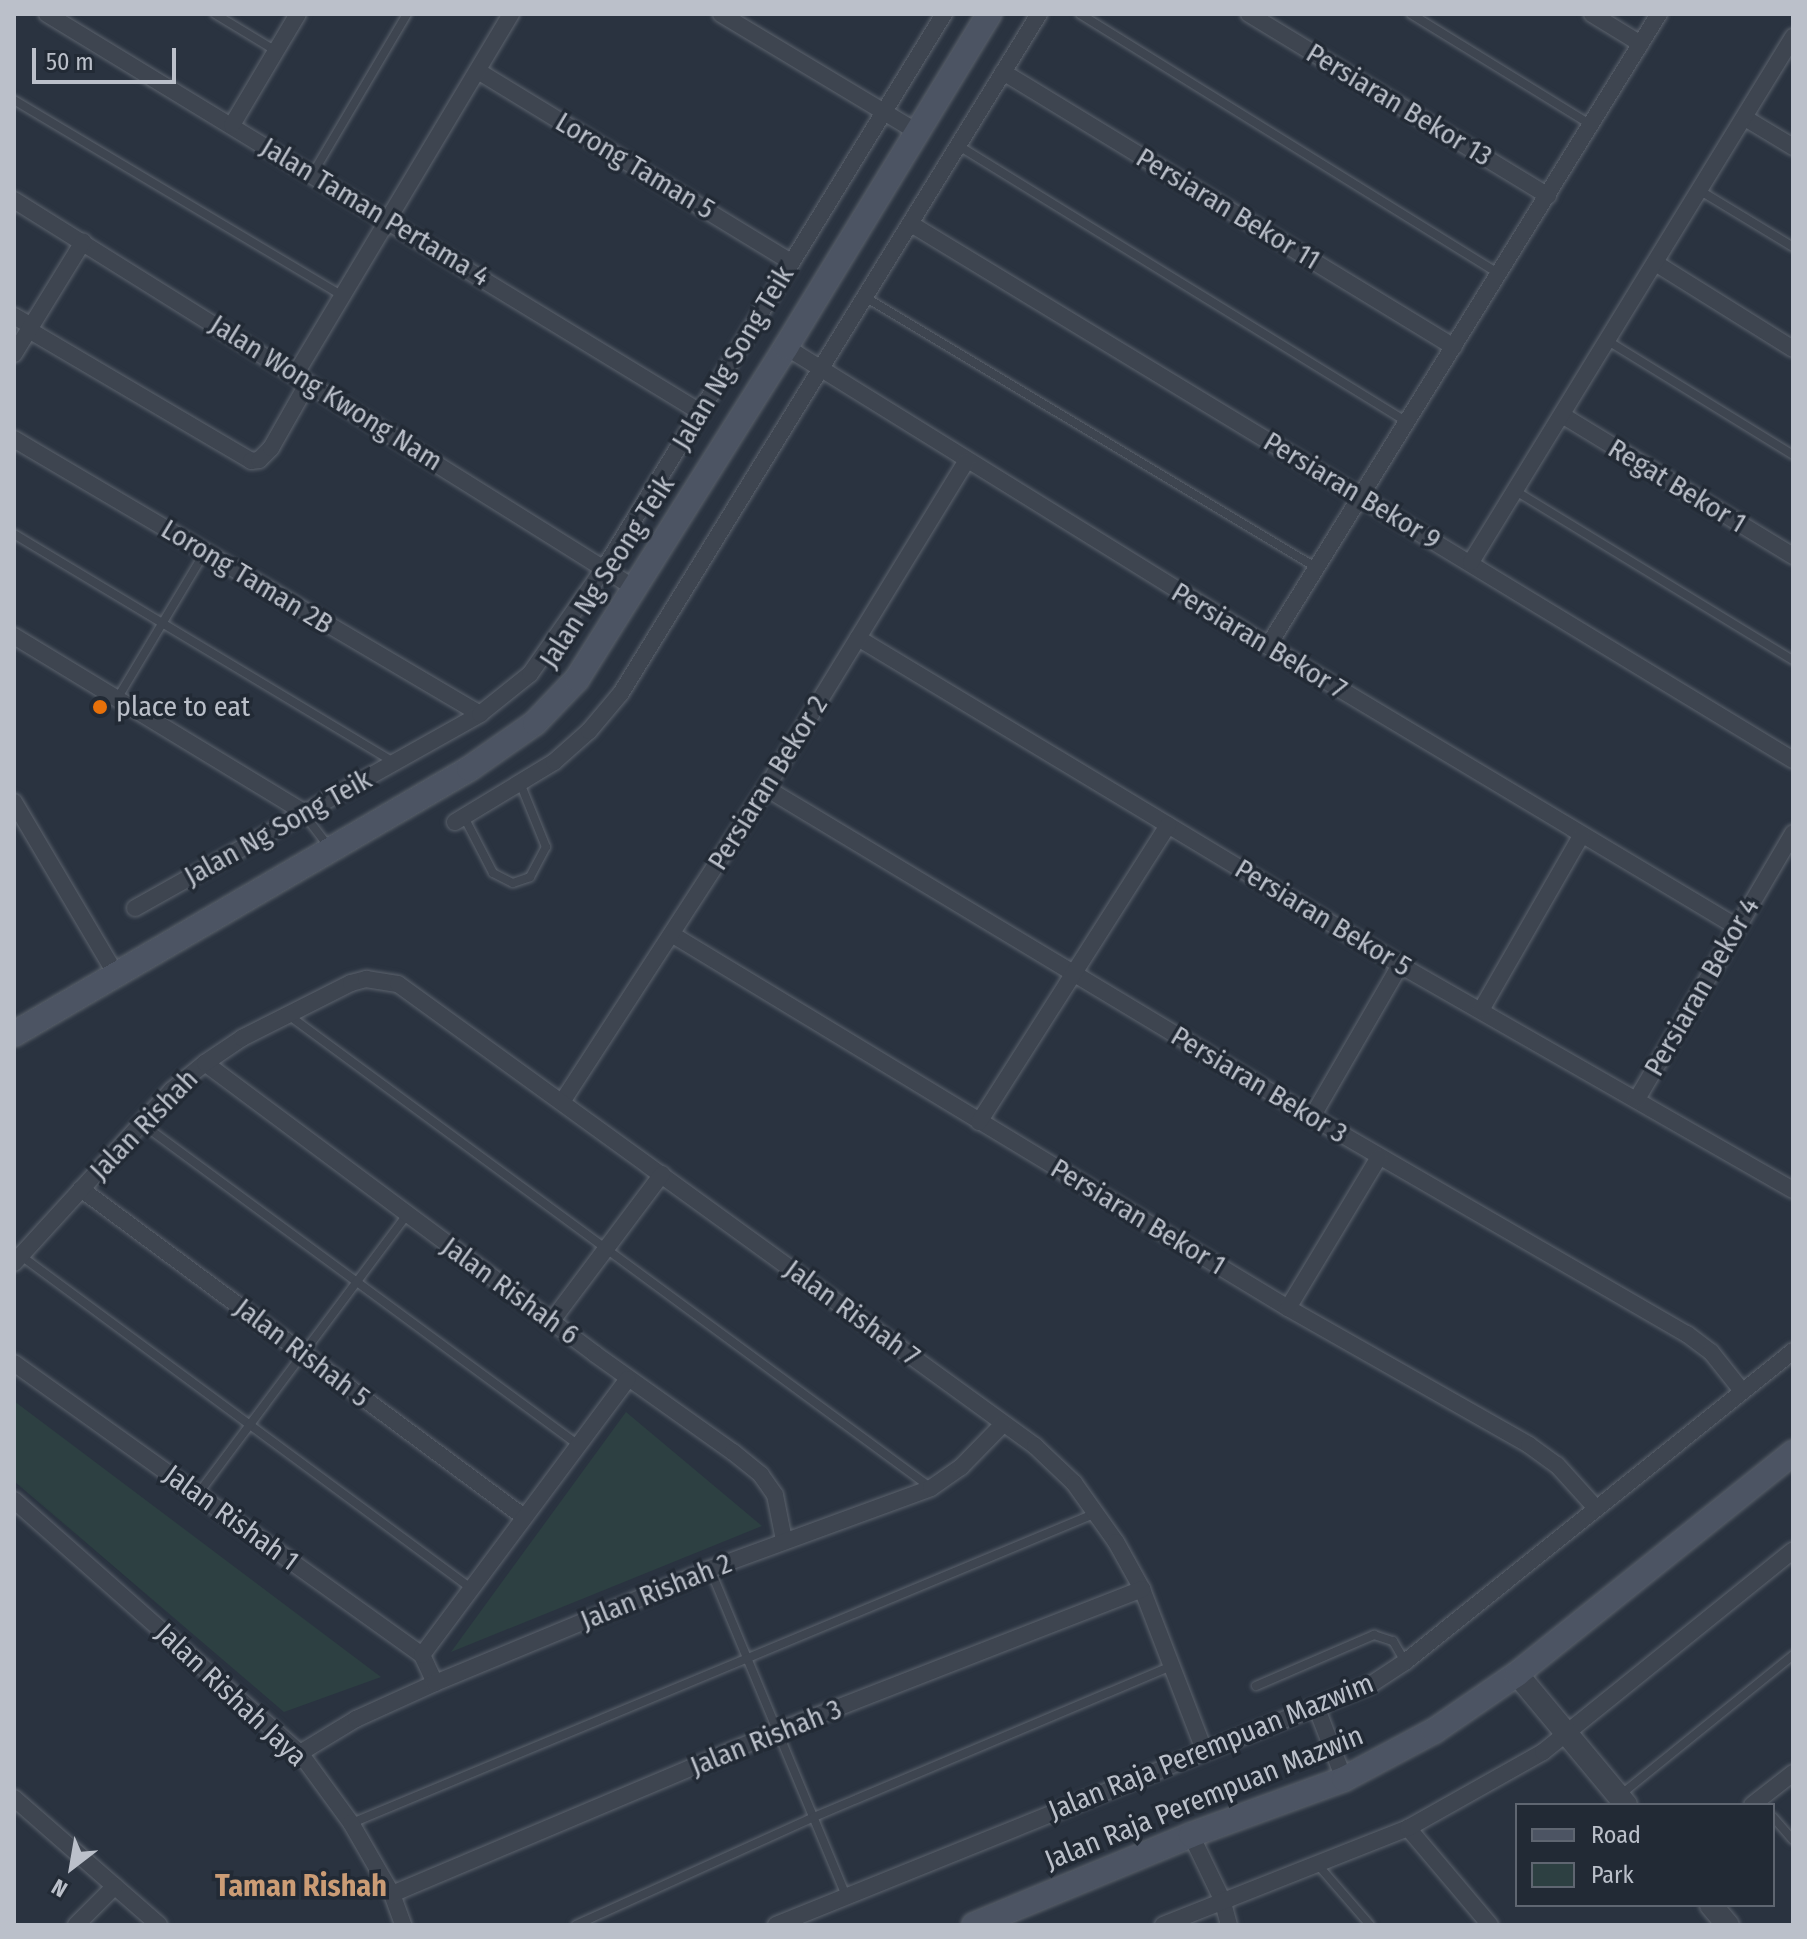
<!DOCTYPE html>
<html>
<head>
<meta charset="utf-8">
<style>
  body { margin:0 }
  #map { position:relative; width:1807px; height:1939px; overflow:hidden; background:#2a3340; font-family:"Fira Sans Condensed",sans-serif }
  div>[style] { position:absolute }
  .green>* { inset:0; background:#2d4042 }
  .roads { filter:drop-shadow(0 0 2px #5c636d) drop-shadow(0 0 2px #5c636d) }
  .service>* { height:8px; margin:-4px; padding:0 4px; transform-origin:4px; border-radius:4px; background:#3e4550 }
  .minor>* { height:16px; margin:-8px; padding:0 8px; transform-origin:8px; border-radius:8px; background:#3e4550 }
  .tertiary>* { height:22px; margin:-11px; padding:0 11px; transform-origin:11px; border-radius:11px; background:#3e4550 }
  .secondary>* { height:24px; margin:-12px; padding:0 12px; transform-origin:12px; border-radius:12px; background:#4c5463 }
  .dots>* { width:22px; height:22px; translate:-50% -50%; box-sizing:border-box; border:4px solid #222a35; border-radius:50% }
  span { translate:-50% -50%; white-space:nowrap; text-align:center; line-height:1.15; -webkit-text-stroke:7px #222a35; paint-order:stroke }
  .street-label { font-size:28px; color:#bbc0ca }
  .poi-label { font-size:28px; color:#bbc0ca }
  .left { translate:0 -50%; text-align:left }
  .neighbourhood-label { font-size:30px; color:#cb9c75; font-weight:700 }
  .frame { position:absolute; inset:0; border:16px solid #bbc0ca; pointer-events:none }
  .legend { position:absolute; left:1515px; top:1803px; width:260px; height:104px; box-sizing:border-box; background:#222a35; border:2px solid #5f6671; margin:0; padding:10px 14px; list-style:none; font-size:24px; color:#bbc0ca }
  .legend li { display:flex; align-items:center; gap:16px; height:40px }
  .legend b { width:40px; border:2px solid #5f6671 }
  .north { position:absolute; left:32px; top:1827px; width:80px; height:80px; -webkit-text-stroke:6px #222a35; paint-order:stroke; rotate:211deg; font-size:22px; font-weight:700; line-height:32px; text-align:center; color:#bbc0ca }
  .north::after { content:''; display:block; margin:auto; width:28px; height:36px; background:#bbc0ca; clip-path:polygon(50% 0,100% 100%,50% 72%,0 100%) }
  .scale { position:absolute; left:32px; top:48px; width:144px; height:36px; box-sizing:border-box; border:4px solid #bbc0ca; border-top:0; padding-left:10px; font-size:24px; line-height:28px; white-space:nowrap; color:#bbc0ca; -webkit-text-stroke:6px #222a35; paint-order:stroke }
</style>
</head>
<body>
<div id="map">
  <div class="green">
    <i style="clip-path:polygon(14px 1401px,381px 1677px,284px 1712px,14px 1481px)"></i>
    <i style="clip-path:polygon(626px 1412px,762px 1526px,451px 1652px)"></i>
  </div>
  <div class="roads">
    <div class="service">
      <i style="left:215px;top:14px;width:71px;rotate:31.2deg"></i>
      <i style="left:1080px;top:14px;width:492px;rotate:31.8deg"></i>
      <i style="left:1411px;top:14px;width:210px;rotate:31.6deg"></i>
      <i style="left:14px;top:100px;width:381px;rotate:30.8deg"></i>
      <i style="left:959px;top:146px;width:526px;rotate:31.64deg"></i>
      <i style="left:313px;top:173px;width:185px;rotate:-59.4deg"></i>
      <i style="left:1699px;top:190px;width:110px;rotate:31.2deg"></i>
      <i style="left:865px;top:297px;width:527px;rotate:30.95deg"></i>
      <i style="left:1608px;top:341px;width:217px;rotate:31.6deg"></i>
      <i style="left:1514px;top:490px;width:327px;rotate:31.4deg"></i>
      <i style="left:14px;top:534px;width:443px;rotate:31deg"></i>
      <i style="left:117px;top:699px;width:171px;rotate:-59.1deg"></i>
      <i style="left:303px;top:813px;width:43px;rotate:52.6deg"></i>
      <i style="left:464px;top:817px;width:63px;rotate:62.6deg"></i>
      <i style="left:493px;top:873px;width:22px;rotate:27deg"></i>
      <i style="left:513px;top:883px;width:18px;rotate:-19deg"></i>
      <i style="left:530px;top:877px;width:34px;rotate:-62deg"></i>
      <i style="left:546px;top:847px;width:69px;rotate:-112.1deg"></i>
      <i style="left:287px;top:1014px;width:798px;rotate:36.34deg"></i>
      <i style="left:141px;top:1123px;width:541px;rotate:36.36deg"></i>
      <i style="left:20px;top:1255px;width:562px;rotate:36.46deg"></i>
      <i style="left:198px;top:1494px;width:349px;rotate:-53.2deg"></i>
      <i style="left:710px;top:1569px;width:354px;rotate:67.4deg"></i>
      <i style="left:1256px;top:1686px;width:129px;rotate:-23.4deg"></i>
      <i style="left:1374px;top:1635px;width:20px;rotate:18deg"></i>
      <i style="left:1393px;top:1641px;width:24px;rotate:60deg"></i>
      <i style="left:1619px;top:1796px;width:224px;rotate:-39deg"></i>
      <i style="left:1773px;top:1817px;width:30px;rotate:49deg"></i>
      <i style="left:352px;top:1823px;width:806px;rotate:-22.62deg"></i>
      <i style="left:1318px;top:1865px;width:79px;rotate:49.1deg"></i>
      <i style="left:576px;top:1925px;width:261px;rotate:-24.4deg"></i>
      <i style="left:814px;top:1817px;width:389px;rotate:-22.9deg"></i>
    </div>
    <div class="minor">
      <i style="left:47px;top:14px;width:765px;rotate:31.36deg"></i>
      <i style="left:721px;top:14px;width:229px;rotate:31deg"></i>
      <i style="left:1249px;top:14px;width:350px;rotate:31.3deg"></i>
      <i style="left:1592px;top:14px;width:57px;rotate:31.5deg"></i>
      <i style="left:478px;top:71px;width:367px;rotate:31.4deg"></i>
      <i style="left:1003px;top:72px;width:528px;rotate:31.37deg"></i>
      <i style="left:1745px;top:118px;width:56px;rotate:31.1deg"></i>
      <i style="left:232px;top:125px;width:129px;rotate:-59.3deg"></i>
      <i style="left:14px;top:200px;width:734px;rotate:32.02deg"></i>
      <i style="left:911px;top:224px;width:1032px;rotate:31.29deg"></i>
      <i style="left:1657px;top:264px;width:160px;rotate:32deg"></i>
      <i style="left:14px;top:316px;width:20px;rotate:30deg"></i>
      <i style="left:29px;top:330px;width:258px;rotate:30.5deg"></i>
      <i style="left:251px;top:461px;width:8px;rotate:-7deg"></i>
      <i style="left:259px;top:460px;width:17px;rotate:-45deg"></i>
      <i style="left:271px;top:448px;width:75px;rotate:-60.4deg"></i>
      <i style="left:786px;top:347px;width:567px;rotate:31.81deg"></i>
      <i style="left:1268px;top:646px;width:547px;rotate:30.93deg"></i>
      <i style="left:14px;top:354px;width:132px;rotate:-58.4deg"></i>
      <i style="left:295px;top:375px;width:421px;rotate:-59.1deg"></i>
      <i style="left:1562px;top:415px;width:271px;rotate:31.4deg"></i>
      <i style="left:14px;top:439px;width:541px;rotate:30.55deg"></i>
      <i style="left:1471px;top:562px;width:616px;rotate:-58.48deg"></i>
      <i style="left:14px;top:636px;width:338px;rotate:31.3deg"></i>
      <i style="left:858px;top:638px;width:633px;rotate:31.1deg"></i>
      <i style="left:1400px;top:965px;width:453px;rotate:29.8deg"></i>
      <i style="left:1268px;top:646px;width:743px;rotate:-58.26deg"></i>
      <i style="left:766px;top:788px;width:637px;rotate:31.07deg"></i>
      <i style="left:1312px;top:1117px;width:433px;rotate:30.1deg"></i>
      <i style="left:1687px;top:1334px;width:30px;rotate:37deg"></i>
      <i style="left:1711px;top:1352px;width:50px;rotate:51.5deg"></i>
      <i style="left:14px;top:802px;width:199px;rotate:59.4deg"></i>
      <i style="left:455px;top:822px;width:116px;rotate:-31.2deg"></i>
      <i style="left:554px;top:762px;width:47px;rotate:-41.5deg"></i>
      <i style="left:589px;top:731px;width:50px;rotate:-49.9deg"></i>
      <i style="left:621px;top:693px;width:797px;rotate:-58.38deg"></i>
      <i style="left:135px;top:908px;width:396px;rotate:-29.3deg"></i>
      <i style="left:480px;top:714px;width:64px;rotate:-38.7deg"></i>
      <i style="left:530px;top:674px;width:131px;rotate:-55deg"></i>
      <i style="left:605px;top:567px;width:649px;rotate:-58.49deg"></i>
      <i style="left:673px;top:935px;width:719px;rotate:31.24deg"></i>
      <i style="left:1288px;top:1308px;width:277px;rotate:29.6deg"></i>
      <i style="left:1529px;top:1445px;width:34px;rotate:36deg"></i>
      <i style="left:1557px;top:1465px;width:57px;rotate:47.9deg"></i>
      <i style="left:1481px;top:1010px;width:201px;rotate:-60.1deg"></i>
      <i style="left:205px;top:1063px;width:487px;rotate:36.7deg"></i>
      <i style="left:595px;top:1354px;width:169px;rotate:35.4deg"></i>
      <i style="left:733px;top:1452px;width:36px;rotate:39deg"></i>
      <i style="left:761px;top:1475px;width:24px;rotate:55deg"></i>
      <i style="left:775px;top:1495px;width:46px;rotate:78.7deg"></i>
      <i style="left:1637px;top:1099px;width:308px;rotate:-59.6deg"></i>
      <i style="left:562px;top:1102px;width:374px;rotate:-57deg"></i>
      <i style="left:766px;top:788px;width:383px;rotate:-58.5deg"></i>
      <i style="left:1312px;top:1117px;width:176px;rotate:-59.9deg"></i>
      <i style="left:979px;top:1122px;width:352px;rotate:-57.5deg"></i>
      <i style="left:81px;top:1189px;width:551px;rotate:36.52deg"></i>
      <i style="left:14px;top:1263px;width:234px;rotate:-47.6deg"></i>
      <i style="left:172px;top:1090px;width:43px;rotate:-39.3deg"></i>
      <i style="left:205px;top:1063px;width:45px;rotate:-34deg"></i>
      <i style="left:242px;top:1038px;width:122px;rotate:-26.8deg"></i>
      <i style="left:351px;top:983px;width:16px;rotate:-15deg"></i>
      <i style="left:366px;top:979px;width:32px;rotate:9deg"></i>
      <i style="left:398px;top:984px;width:787px;rotate:35.95deg"></i>
      <i style="left:1035px;top:1446px;width:54px;rotate:43.5deg"></i>
      <i style="left:1074px;top:1483px;width:72px;rotate:54.6deg"></i>
      <i style="left:1116px;top:1542px;width:54px;rotate:61deg"></i>
      <i style="left:1142px;top:1589px;width:173px;rotate:68.9deg"></i>
      <i style="left:1288px;top:1308px;width:176px;rotate:-58.9deg"></i>
      <i style="left:551px;top:1322px;width:185px;rotate:-53.1deg"></i>
      <i style="left:14px;top:1363px;width:502px;rotate:35.59deg"></i>
      <i style="left:422px;top:1655px;width:31px;rotate:65deg"></i>
      <i style="left:14px;top:1500px;width:382px;rotate:41.5deg"></i>
      <i style="left:300px;top:1753px;width:87px;rotate:53.9deg"></i>
      <i style="left:351px;top:1823px;width:82px;rotate:60deg"></i>
      <i style="left:392px;top:1894px;width:33px;rotate:70deg"></i>
      <i style="left:422px;top:1655px;width:344px;rotate:-53.3deg"></i>
      <i style="left:1317px;top:1709px;width:75px;rotate:68.9deg"></i>
      <i style="left:300px;top:1753px;width:66px;rotate:-31.3deg"></i>
      <i style="left:356px;top:1719px;width:87px;rotate:-24.5deg"></i>
      <i style="left:435px;top:1683px;width:298px;rotate:-22.5deg"></i>
      <i style="left:710px;top:1569px;width:235px;rotate:-20.1deg"></i>
      <i style="left:931px;top:1488px;width:37px;rotate:-35deg"></i>
      <i style="left:961px;top:1467px;width:60px;rotate:-45.7deg"></i>
      <i style="left:14px;top:1798px;width:193px;rotate:41.2deg"></i>
      <i style="left:1752px;top:1805px;width:52px;rotate:-38deg"></i>
      <i style="left:1408px;top:1828px;width:127px;rotate:49.8deg"></i>
      <i style="left:1191px;top:1835px;width:71px;rotate:64.2deg"></i>
      <i style="left:1222px;top:1899px;width:27px;rotate:75deg"></i>
      <i style="left:392px;top:1894px;width:419px;rotate:-22.9deg"></i>
      <i style="left:778px;top:1731px;width:391px;rotate:-21.3deg"></i>
      <i style="left:76px;top:1925px;width:55px;rotate:-45deg"></i>
      <i style="left:776px;top:1925px;width:641px;rotate:-22deg"></i>
      <i style="left:1370px;top:1685px;width:42px;rotate:-33.3deg"></i>
      <i style="left:1405px;top:1662px;width:497px;rotate:-38.7deg"></i>
      <i style="left:1163px;top:1925px;width:264px;rotate:-21.6deg"></i>
      <i style="left:1408px;top:1828px;width:155px;rotate:-29.4deg"></i>
      <i style="left:1543px;top:1752px;width:321px;rotate:-38.9deg"></i>
    </div>
    <div class="tertiary">
      <i style="left:1517px;top:1674px;width:170px;rotate:50.2deg"></i>
      <i style="left:1711px;top:1905px;width:26px;rotate:50deg"></i>
    </div>
    <div class="secondary">
      <i style="left:14px;top:1034px;width:527px;rotate:-30.22deg"></i>
      <i style="left:469px;top:769px;width:80px;rotate:-34.9deg"></i>
      <i style="left:535px;top:723px;width:61px;rotate:-46.3deg"></i>
      <i style="left:577px;top:679px;width:392px;rotate:-57.8deg"></i>
      <i style="left:786px;top:347px;width:390px;rotate:-58.6deg"></i>
      <i style="left:974px;top:1925px;width:235px;rotate:-22.5deg"></i>
      <i style="left:1191px;top:1835px;width:163px;rotate:-20.1deg"></i>
      <i style="left:1344px;top:1779px;width:102px;rotate:-28.1deg"></i>
      <i style="left:1434px;top:1731px;width:101px;rotate:-34.5deg"></i>
      <i style="left:1517px;top:1674px;width:354px;rotate:-38.7deg"></i>
    </div>
  </div>
  <div class="dots">
    <i style="left:100px;top:707px;background:#e8710a"></i>
  </div>
  <div class="street-label">
    <span style="left:1399px;top:105px;rotate:31deg">Persiaran Bekor 13</span>
    <span style="left:635px;top:166px;rotate:31deg">Lorong Taman 5</span>
    <span style="left:1228px;top:209px;rotate:31deg">Persiaran Bekor 11</span>
    <span style="left:375px;top:212px;rotate:31deg">Jalan Taman Pertama 4</span>
    <span style="left:733px;top:358px;rotate:-59deg">Jalan Ng Song Teik</span>
    <span style="left:326px;top:393px;rotate:32deg">Jalan Wong Kwong Nam</span>
    <span style="left:1677px;top:486px;rotate:31deg">Regat Bekor 1</span>
    <span style="left:1352px;top:491px;rotate:31deg">Persiaran Bekor 9</span>
    <span style="left:607px;top:572px;rotate:-57deg">Jalan Ng Seong Teik</span>
    <span style="left:247px;top:577px;rotate:31deg">Lorong Taman 2B</span>
    <span style="left:1259px;top:641px;rotate:31deg">Persiaran Bekor 7</span>
    <span style="left:768px;top:783px;rotate:-58deg">Persiaran Bekor 2</span>
    <span style="left:278px;top:828px;rotate:-29deg">Jalan Ng Song Teik</span>
    <span style="left:1323px;top:918px;rotate:31deg">Persiaran Bekor 5</span>
    <span style="left:1702px;top:987px;rotate:-60deg">Persiaran Bekor 4</span>
    <span style="left:1259px;top:1085px;rotate:31deg">Persiaran Bekor 3</span>
    <span style="left:144px;top:1125px;rotate:-46deg">Jalan Rishah</span>
    <span style="left:1138px;top:1217px;rotate:31deg">Persiaran Bekor 1</span>
    <span style="left:510px;top:1291px;rotate:36deg">Jalan Rishah 6</span>
    <span style="left:852px;top:1313px;rotate:36deg">Jalan Rishah 7</span>
    <span style="left:302px;top:1353px;rotate:37deg">Jalan Rishah 5</span>
    <span style="left:231px;top:1518px;rotate:36deg">Jalan Rishah 1</span>
    <span style="left:656px;top:1592px;rotate:-22deg">Jalan Rishah 2</span>
    <span style="left:231px;top:1695px;rotate:43deg">Jalan Rishah Jaya</span>
    <span style="left:766px;top:1738px;rotate:-22deg">Jalan Rishah 3</span>
    <span style="left:1211px;top:1747px;rotate:-22deg">Jalan Raja Perempuan Mazwim</span>
    <span style="left:1204px;top:1798px;rotate:-22deg">Jalan Raja Perempuan Mazwin</span>
  </div>
  <div class="poi-label">
    <span class="left" style="left:116px;top:707px">place to eat</span>
  </div>
  <div class="neighbourhood-label">
    <span style="left:301px;top:1886px">Taman Rishah</span>
  </div>
  <div class="frame"></div>
  <ul class="legend">
  <li><b style="height:10px;background:#4c5463"></b>Road</li>
  <li><b style="height:22px;background:#2d4042"></b>Park</li>
  </ul>
  <div class="north">N</div>
  <div class="scale">50 m</div>
</div>
</body>
</html>
